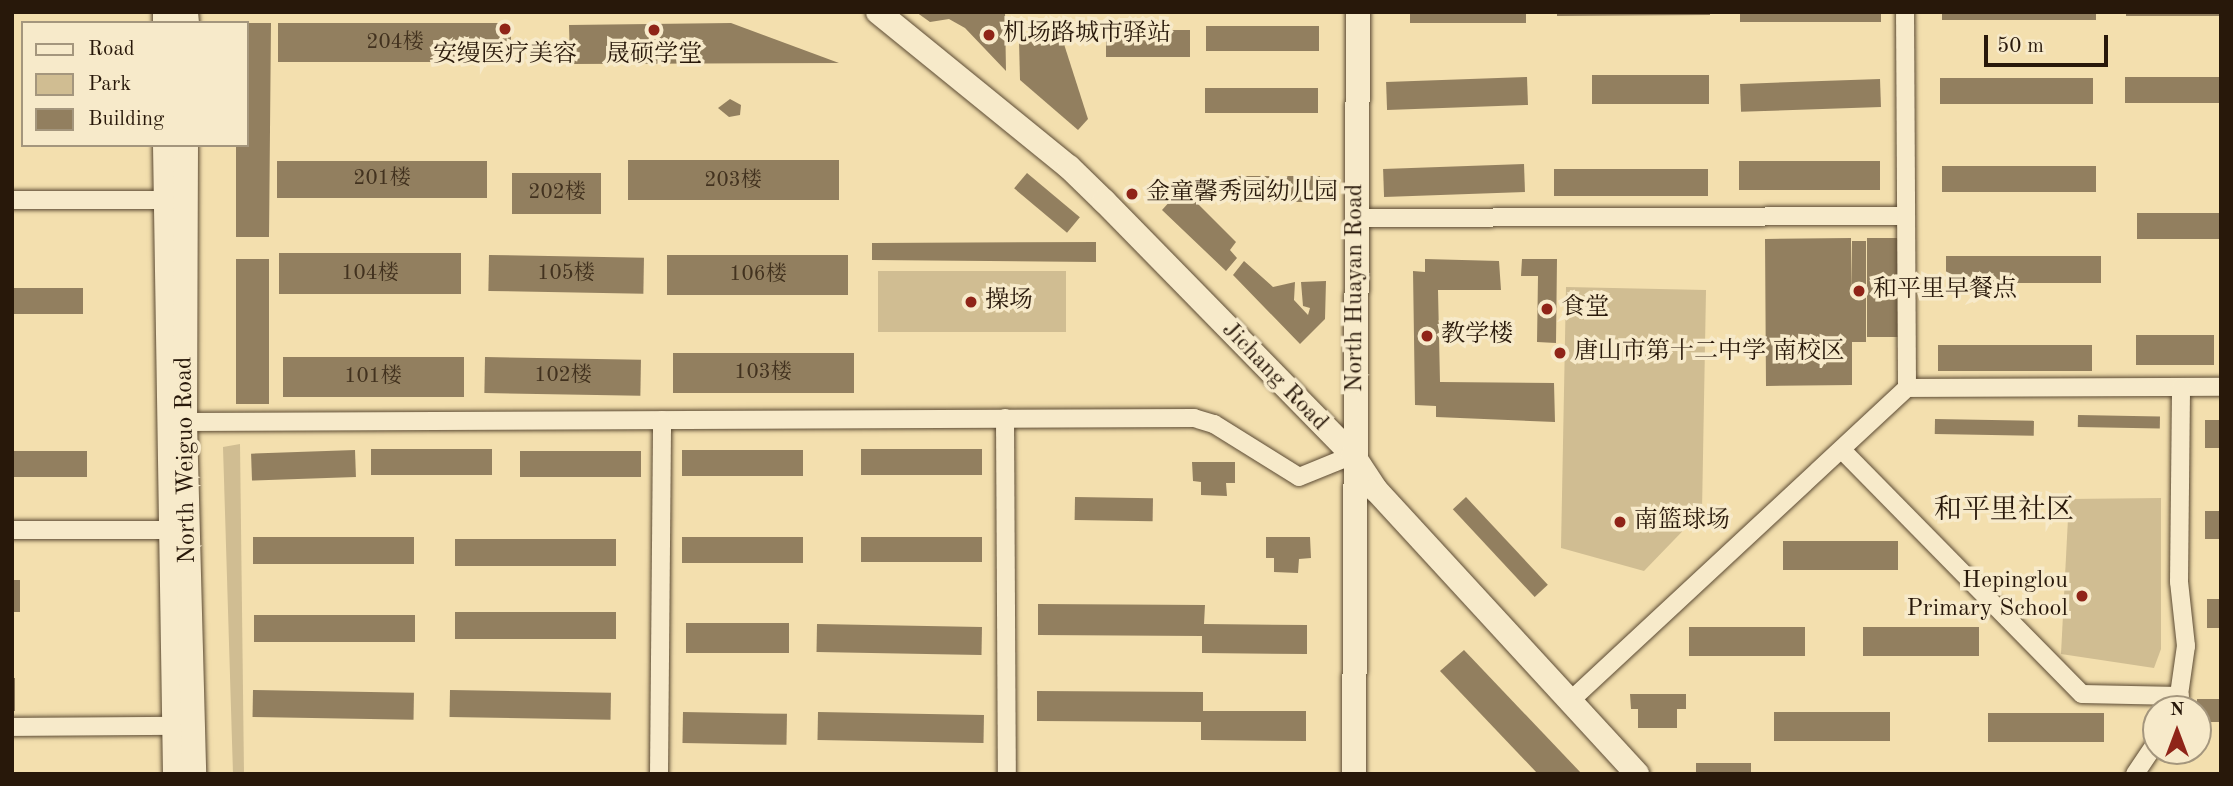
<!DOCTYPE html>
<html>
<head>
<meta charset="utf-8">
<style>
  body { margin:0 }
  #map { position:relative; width:2233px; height:786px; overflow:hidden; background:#f3dfae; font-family:"Old Standard TT","Noto Serif SC",serif }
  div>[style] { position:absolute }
  .green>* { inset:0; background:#d0bd92; transform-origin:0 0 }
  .building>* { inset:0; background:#927f5f; transform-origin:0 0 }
  .roads { filter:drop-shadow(0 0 2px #5b4a33) drop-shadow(0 0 2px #5b4a33) }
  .street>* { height:18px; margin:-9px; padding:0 9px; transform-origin:9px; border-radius:9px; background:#f7eaca }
  .secondary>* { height:24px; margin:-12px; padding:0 12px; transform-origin:12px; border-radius:12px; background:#f7eaca }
  .dots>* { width:19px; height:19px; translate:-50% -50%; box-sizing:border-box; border:4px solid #f7eaca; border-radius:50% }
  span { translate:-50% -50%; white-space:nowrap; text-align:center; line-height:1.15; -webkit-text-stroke:7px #f7eaca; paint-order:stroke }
  .number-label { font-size:21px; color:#42321f }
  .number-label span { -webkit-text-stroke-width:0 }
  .poi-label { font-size:24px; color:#28180a }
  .left { translate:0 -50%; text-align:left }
  .right { translate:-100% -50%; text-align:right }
  .street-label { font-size:24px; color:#28180a }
  .quarter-label { font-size:28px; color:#28180a }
  .frame { position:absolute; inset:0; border:14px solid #28180a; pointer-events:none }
  .legend { position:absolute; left:21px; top:21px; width:228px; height:126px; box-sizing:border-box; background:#f7eaca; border:2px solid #a4967d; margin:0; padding:9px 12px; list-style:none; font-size:21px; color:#28180a }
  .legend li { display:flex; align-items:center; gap:14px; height:35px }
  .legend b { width:35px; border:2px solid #a4967d }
  .north { position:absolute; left:2142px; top:695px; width:70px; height:70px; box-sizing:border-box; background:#f7eaca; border:2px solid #a4967d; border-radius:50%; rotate:0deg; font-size:19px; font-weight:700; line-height:28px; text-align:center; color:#28180a }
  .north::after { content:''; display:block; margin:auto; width:24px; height:32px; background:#8f2418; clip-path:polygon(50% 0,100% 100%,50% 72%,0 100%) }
  .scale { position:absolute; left:1984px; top:35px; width:124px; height:32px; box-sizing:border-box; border:4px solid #28180a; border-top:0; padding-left:9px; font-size:21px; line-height:24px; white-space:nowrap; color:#28180a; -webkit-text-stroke:5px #f7eaca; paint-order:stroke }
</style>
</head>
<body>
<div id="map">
  <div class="green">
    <i style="left:878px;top:271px;width:188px;height:61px"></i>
    <i style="clip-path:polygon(1566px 287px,1706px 290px,1702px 511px,1644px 571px,1561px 548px)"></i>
    <i style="clip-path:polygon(240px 444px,244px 774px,233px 774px,223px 447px)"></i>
    <i style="clip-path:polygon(2161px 498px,2161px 649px,2154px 668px,2061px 654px,2069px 499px)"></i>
  </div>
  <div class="building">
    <i style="clip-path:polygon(916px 12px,1005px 12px,1006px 71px,965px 28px,949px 19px,930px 22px)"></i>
    <i style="left:1410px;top:12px;width:116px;height:11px"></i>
    <i style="clip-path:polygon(1557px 12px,1710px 12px,1710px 15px,1557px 16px)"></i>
    <i style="left:1740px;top:12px;width:141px;height:10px"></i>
    <i style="left:1942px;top:12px;width:154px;height:8px"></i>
    <i style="left:2126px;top:12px;width:95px;height:4px"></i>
    <i style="clip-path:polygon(247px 23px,271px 23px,269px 237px,236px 237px,236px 145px,247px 145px)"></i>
    <i style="left:278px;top:23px;width:233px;height:39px"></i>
    <i style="clip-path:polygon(731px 23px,839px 63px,570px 64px,569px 25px)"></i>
    <i style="left:1206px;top:26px;width:113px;height:25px"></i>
    <i style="left:1106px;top:30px;width:84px;height:27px"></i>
    <i style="clip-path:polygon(1019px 41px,1063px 41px,1088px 119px,1078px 130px,1020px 80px)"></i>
    <i style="left:1592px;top:75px;width:117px;height:29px"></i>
    <i style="left:1527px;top:77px;width:28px;height:141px;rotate:88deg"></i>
    <i style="left:2221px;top:77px;width:26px;height:96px;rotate:90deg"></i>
    <i style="left:2093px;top:78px;width:26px;height:153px;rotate:90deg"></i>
    <i style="left:1880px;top:79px;width:28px;height:140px;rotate:88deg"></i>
    <i style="left:1205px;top:88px;width:113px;height:25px"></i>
    <i style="clip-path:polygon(730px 99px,741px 105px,740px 115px,729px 117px,718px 108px)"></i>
    <i style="left:628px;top:160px;width:211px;height:40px"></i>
    <i style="left:277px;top:161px;width:210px;height:37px"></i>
    <i style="left:1880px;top:161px;width:29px;height:141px;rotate:90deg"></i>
    <i style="left:1524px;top:164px;width:28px;height:141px;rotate:88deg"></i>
    <i style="left:2096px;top:166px;width:26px;height:154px;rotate:90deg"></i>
    <i style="left:1554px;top:169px;width:154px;height:27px"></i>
    <i style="left:512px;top:173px;width:89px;height:41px"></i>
    <i style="left:1027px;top:173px;width:69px;height:20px;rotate:40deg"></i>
    <i style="left:1233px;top:176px;width:87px;height:26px"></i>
    <i style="clip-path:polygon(1182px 188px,1236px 242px,1230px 250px,1237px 258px,1226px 271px,1162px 210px)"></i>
    <i style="left:2221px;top:213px;width:26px;height:84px;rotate:90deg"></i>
    <i style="clip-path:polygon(1851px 238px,1851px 295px,1852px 241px,1866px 241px,1866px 342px,1852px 342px,1852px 385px,1766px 386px,1765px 239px)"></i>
    <i style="left:1867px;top:238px;width:31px;height:99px"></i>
    <i style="clip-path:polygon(1096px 242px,1096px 262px,872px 260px,872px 243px)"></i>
    <i style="left:461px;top:253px;width:41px;height:182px;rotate:90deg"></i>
    <i style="left:489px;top:255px;width:155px;height:36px;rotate:1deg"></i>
    <i style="left:667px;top:255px;width:181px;height:40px"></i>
    <i style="left:2101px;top:256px;width:27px;height:155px;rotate:90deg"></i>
    <i style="left:236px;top:259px;width:33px;height:145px"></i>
    <i style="clip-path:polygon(1425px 259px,1499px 261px,1501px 290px,1438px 290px,1440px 382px,1554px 383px,1555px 422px,1436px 417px,1436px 406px,1415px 405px,1413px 271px,1425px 272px)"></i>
    <i style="clip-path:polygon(1522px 259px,1557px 259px,1556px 343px,1537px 342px,1538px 276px,1521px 276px)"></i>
    <i style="clip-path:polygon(1244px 261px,1273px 287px,1295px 282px,1294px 300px,1308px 315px,1310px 308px,1303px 306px,1301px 282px,1326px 281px,1325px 319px,1300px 344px,1233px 275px)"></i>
    <i style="left:12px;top:288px;width:71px;height:26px"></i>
    <i style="left:2214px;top:335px;width:30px;height:78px;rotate:90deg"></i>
    <i style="left:2092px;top:345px;width:26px;height:154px;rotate:90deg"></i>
    <i style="left:673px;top:353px;width:181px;height:40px"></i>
    <i style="left:283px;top:357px;width:181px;height:40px"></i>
    <i style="left:485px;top:357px;width:156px;height:36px;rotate:1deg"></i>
    <i style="left:2078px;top:415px;width:82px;height:12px;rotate:1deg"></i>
    <i style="left:1935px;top:419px;width:99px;height:15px;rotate:1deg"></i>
    <i style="left:2205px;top:420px;width:16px;height:28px"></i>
    <i style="left:371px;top:449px;width:121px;height:26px"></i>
    <i style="left:861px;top:449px;width:121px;height:26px"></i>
    <i style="left:355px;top:450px;width:27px;height:104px;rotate:88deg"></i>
    <i style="left:682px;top:450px;width:121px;height:26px"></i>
    <i style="left:12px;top:451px;width:75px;height:26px"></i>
    <i style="left:520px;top:451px;width:121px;height:26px"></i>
    <i style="clip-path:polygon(1192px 462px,1235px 462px,1235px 483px,1226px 483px,1227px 496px,1201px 495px,1201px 482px,1193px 481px)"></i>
    <i style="left:1075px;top:497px;width:78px;height:23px;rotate:1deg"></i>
    <i style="left:1466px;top:497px;width:120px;height:18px;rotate:47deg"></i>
    <i style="left:2205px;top:511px;width:16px;height:28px"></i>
    <i style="left:253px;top:537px;width:161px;height:27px"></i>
    <i style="left:682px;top:537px;width:121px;height:26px"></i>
    <i style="left:861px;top:537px;width:121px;height:25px"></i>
    <i style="clip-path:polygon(1266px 537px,1310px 537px,1311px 558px,1299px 559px,1298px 573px,1274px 572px,1274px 558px,1266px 558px)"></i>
    <i style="left:455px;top:539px;width:161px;height:27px"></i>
    <i style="left:1783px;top:541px;width:115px;height:29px"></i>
    <i style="left:20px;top:580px;width:32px;height:8px;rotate:90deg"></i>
    <i style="left:2207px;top:599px;width:14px;height:29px"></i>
    <i style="clip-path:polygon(1038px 604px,1205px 605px,1204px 624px,1307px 625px,1307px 654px,1202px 653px,1202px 636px,1038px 635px)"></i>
    <i style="left:455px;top:612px;width:161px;height:27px"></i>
    <i style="left:254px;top:615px;width:161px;height:27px"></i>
    <i style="left:686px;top:623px;width:103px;height:30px"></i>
    <i style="left:817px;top:624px;width:165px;height:28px;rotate:1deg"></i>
    <i style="left:1805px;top:627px;width:29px;height:116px;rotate:90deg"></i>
    <i style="left:1863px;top:627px;width:116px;height:29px"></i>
    <i style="clip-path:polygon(1464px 650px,1582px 774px,1538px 774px,1440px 671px)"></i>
    <i style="left:12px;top:678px;width:3px;height:33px"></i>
    <i style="left:253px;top:690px;width:161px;height:27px;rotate:1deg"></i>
    <i style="left:450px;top:690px;width:161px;height:27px;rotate:1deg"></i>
    <i style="clip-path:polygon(1037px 691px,1203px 692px,1203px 711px,1306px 711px,1306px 741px,1201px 740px,1201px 722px,1037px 721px)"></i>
    <i style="clip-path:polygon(1630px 694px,1686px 694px,1686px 709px,1677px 709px,1677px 728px,1638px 728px,1638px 709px,1631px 709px)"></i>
    <i style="left:2197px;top:699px;width:24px;height:23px"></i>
    <i style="left:683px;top:712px;width:104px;height:31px;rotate:1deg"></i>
    <i style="left:818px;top:712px;width:166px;height:28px;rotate:1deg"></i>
    <i style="left:1774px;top:712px;width:116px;height:29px"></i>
    <i style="left:1988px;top:713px;width:116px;height:29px"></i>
    <i style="left:1696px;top:763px;width:55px;height:11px"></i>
  </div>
  <div class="roads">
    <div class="street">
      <i style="left:12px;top:200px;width:153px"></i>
      <i style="left:1357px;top:218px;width:548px;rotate:-0.21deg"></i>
      <i style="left:1907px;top:388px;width:314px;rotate:-0.2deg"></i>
      <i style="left:1005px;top:418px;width:356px;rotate:89.7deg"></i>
      <i style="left:185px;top:422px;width:1009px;rotate:-0.23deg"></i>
      <i style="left:1194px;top:418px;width:21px;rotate:17deg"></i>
      <i style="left:1214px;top:424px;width:100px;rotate:31.9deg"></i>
      <i style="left:1299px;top:477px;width:58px;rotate:-22.2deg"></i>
      <i style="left:1842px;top:450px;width:342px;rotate:45.5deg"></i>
      <i style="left:2082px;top:694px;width:98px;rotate:1.2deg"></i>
      <i style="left:12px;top:530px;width:157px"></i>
      <i style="left:1569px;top:702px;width:461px;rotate:-42.9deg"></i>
      <i style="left:1907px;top:388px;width:376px;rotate:-90.3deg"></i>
      <i style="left:2177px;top:709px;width:64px;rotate:-81.9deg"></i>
      <i style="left:2186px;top:646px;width:64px;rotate:-96.2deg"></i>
      <i style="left:2179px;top:582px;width:195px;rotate:-89.4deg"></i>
      <i style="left:12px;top:727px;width:162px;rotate:-0.4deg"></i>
      <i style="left:659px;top:774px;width:354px;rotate:-89.5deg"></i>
      <i style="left:2135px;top:774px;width:37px;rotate:-56deg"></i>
    </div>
    <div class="secondary">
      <i style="left:186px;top:12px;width:11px;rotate:85deg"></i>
      <i style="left:878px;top:12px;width:246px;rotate:39.1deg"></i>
      <i style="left:1069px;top:167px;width:49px;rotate:44.2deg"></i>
      <i style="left:1104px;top:201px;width:356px;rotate:45.6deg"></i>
      <i style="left:1353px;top:455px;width:42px;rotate:56.7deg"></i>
      <i style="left:1376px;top:490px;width:386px;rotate:47.4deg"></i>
      <i style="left:165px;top:23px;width:11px;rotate:-90deg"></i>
      <i style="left:165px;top:145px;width:629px;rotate:89.09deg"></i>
      <i style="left:186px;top:145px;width:277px;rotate:90.2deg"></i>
      <i style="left:185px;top:422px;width:352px;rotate:88.5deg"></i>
      <i style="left:1354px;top:774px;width:762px;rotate:-89.7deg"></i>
    </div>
  </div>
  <div class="dots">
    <i style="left:505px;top:29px;background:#8f2418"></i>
    <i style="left:654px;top:30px;background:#8f2418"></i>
    <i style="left:989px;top:35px;background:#8f2418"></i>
    <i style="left:1132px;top:194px;background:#8f2418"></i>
    <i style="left:1859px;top:291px;background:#8f2418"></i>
    <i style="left:971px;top:302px;background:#8f2418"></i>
    <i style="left:1547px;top:309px;background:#8f2418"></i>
    <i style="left:1427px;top:336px;background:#8f2418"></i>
    <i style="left:1560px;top:353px;background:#8f2418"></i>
    <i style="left:1620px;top:522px;background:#8f2418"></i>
    <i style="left:2082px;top:596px;background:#8f2418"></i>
  </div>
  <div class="number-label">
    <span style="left:395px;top:43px">204楼</span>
    <span style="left:382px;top:179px">201楼</span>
    <span style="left:733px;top:181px">203楼</span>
    <span style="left:557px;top:193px">202楼</span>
    <span style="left:370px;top:274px">104楼</span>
    <span style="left:566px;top:274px">105楼</span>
    <span style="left:758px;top:275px">106楼</span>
    <span style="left:763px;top:373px">103楼</span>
    <span style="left:563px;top:376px">102楼</span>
    <span style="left:373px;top:377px">101楼</span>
  </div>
  <div class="poi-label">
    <span class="left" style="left:1003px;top:35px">机场路城市驿站</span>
    <span style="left:505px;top:56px">安缦医疗美容</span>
    <span style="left:654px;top:56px">晟硕学堂</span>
    <span class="left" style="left:1146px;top:194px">金童馨秀园幼儿园</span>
    <span class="left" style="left:1873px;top:291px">和平里早餐点</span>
    <span class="left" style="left:985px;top:302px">操场</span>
    <span class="left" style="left:1561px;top:309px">食堂</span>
    <span class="left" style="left:1441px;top:336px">教学楼</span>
    <span class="left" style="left:1574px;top:353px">唐山市第十二中学 南校区</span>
    <span class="left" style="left:1634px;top:522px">南篮球场</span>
    <span class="right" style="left:2068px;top:596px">Hepinglou<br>Primary School</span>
  </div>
  <div class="street-label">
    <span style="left:1356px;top:288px;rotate:-90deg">North Huayan Road</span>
    <span style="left:1274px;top:377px;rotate:46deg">Jichang Road</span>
    <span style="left:187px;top:460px;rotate:-91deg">North Weiguo Road</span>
  </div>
  <div class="quarter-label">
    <span style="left:2004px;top:511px">和平里社区</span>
  </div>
  <div class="frame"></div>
  <ul class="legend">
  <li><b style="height:9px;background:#f7eaca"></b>Road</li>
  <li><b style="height:19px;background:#d0bd92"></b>Park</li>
  <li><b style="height:19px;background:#927f5f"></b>Building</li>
  </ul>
  <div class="north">N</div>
  <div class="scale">50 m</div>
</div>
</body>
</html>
